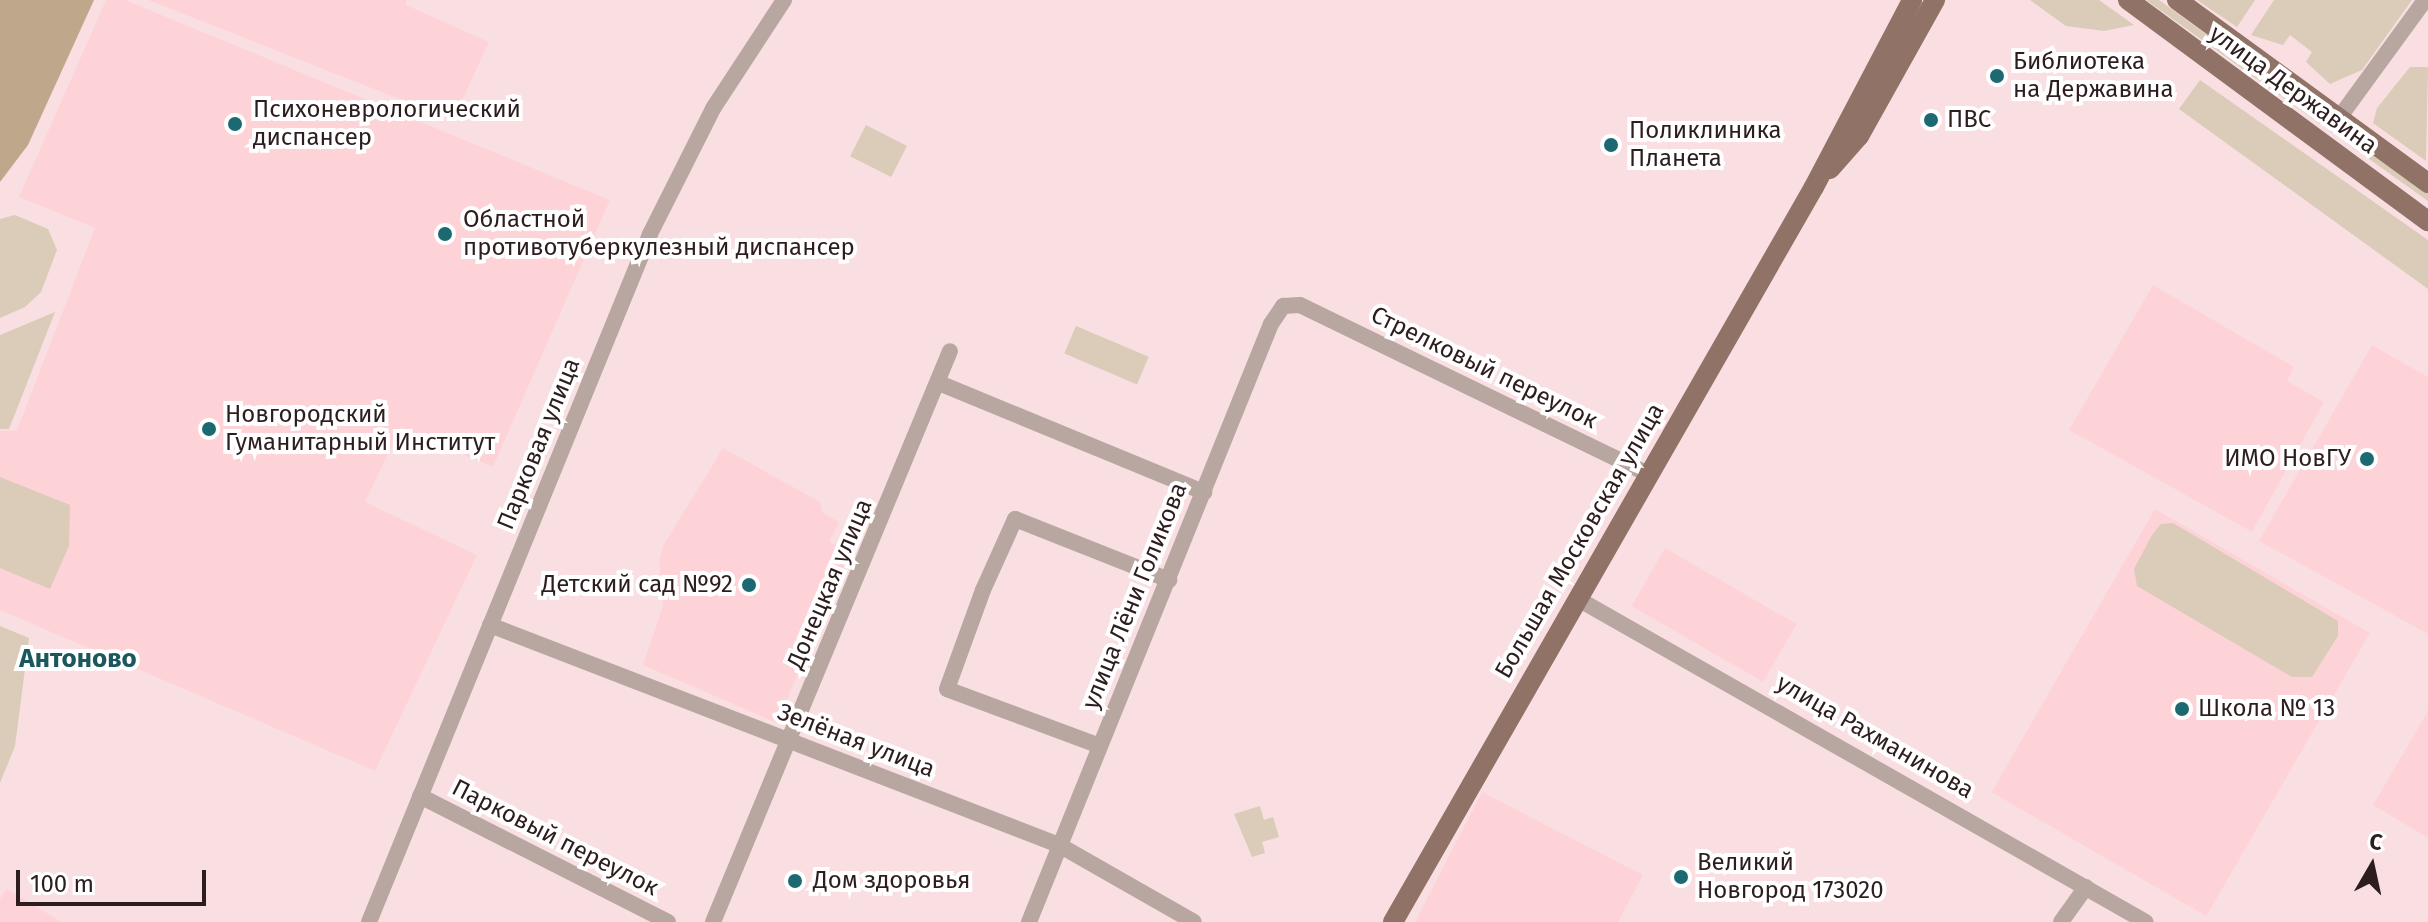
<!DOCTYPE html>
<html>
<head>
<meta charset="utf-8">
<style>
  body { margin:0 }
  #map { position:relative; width:2428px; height:922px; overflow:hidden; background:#fadfe2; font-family:"Fira Sans",sans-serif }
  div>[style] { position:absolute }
  .built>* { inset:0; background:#fdd3d8; transform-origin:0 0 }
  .green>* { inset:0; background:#daccb8; transform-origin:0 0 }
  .forest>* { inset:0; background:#bda88b }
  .minor>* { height:16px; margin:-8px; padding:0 8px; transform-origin:8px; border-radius:8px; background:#b8a7a0 }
  .major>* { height:20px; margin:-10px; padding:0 10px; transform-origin:10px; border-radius:10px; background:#907266 }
  .dots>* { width:22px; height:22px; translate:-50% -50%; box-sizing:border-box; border:4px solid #fff; border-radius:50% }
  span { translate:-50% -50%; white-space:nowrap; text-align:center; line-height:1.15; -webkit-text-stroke:8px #fff; paint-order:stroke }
  .poi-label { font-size:24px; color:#2d1d1f }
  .left { translate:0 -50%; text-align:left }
  .right { translate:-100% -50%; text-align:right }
  .street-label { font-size:24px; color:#2d1d1f }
  .neighbourhood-label { font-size:26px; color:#1d575e; font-weight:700 }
  .north { position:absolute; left:2332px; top:826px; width:80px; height:80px; -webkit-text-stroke:6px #fff; paint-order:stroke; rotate:9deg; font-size:22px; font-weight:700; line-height:32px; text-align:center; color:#2d1d1f }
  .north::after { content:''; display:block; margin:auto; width:28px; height:36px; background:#2d1d1f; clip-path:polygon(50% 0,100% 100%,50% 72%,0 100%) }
  .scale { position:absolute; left:16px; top:870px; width:190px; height:36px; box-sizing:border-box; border:4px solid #2d1d1f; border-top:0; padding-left:10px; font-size:24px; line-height:28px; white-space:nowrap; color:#2d1d1f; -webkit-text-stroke:6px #fff; paint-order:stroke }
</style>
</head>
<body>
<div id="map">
  <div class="built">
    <i style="clip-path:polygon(106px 0,125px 0,610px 200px,493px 467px,401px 427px,365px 502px,477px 555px,375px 771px,0 610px,0 431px,17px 430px,95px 228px,19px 197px)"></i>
    <i style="clip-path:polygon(148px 0,407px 0,406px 5px,489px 42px,453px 120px)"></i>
    <i style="clip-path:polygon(2153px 285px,2294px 367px,2287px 381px,2324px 402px,2252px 532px,2069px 430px)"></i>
    <i style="clip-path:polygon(2372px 345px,2428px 377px,2428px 634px,2259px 541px)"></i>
    <i style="clip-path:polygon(723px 448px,820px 502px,822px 512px,839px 522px,829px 542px,850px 551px,777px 723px,643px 665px,663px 606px,659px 563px,663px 546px)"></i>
    <i style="left:2155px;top:509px;width:248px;height:327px;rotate:30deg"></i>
    <i style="left:1665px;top:548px;width:152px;height:67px;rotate:30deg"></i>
    <i style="clip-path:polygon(2428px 711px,2428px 838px,2373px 805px)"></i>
    <i style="clip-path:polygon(1482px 792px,1643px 875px,1618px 922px,1415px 922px)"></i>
    <i style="clip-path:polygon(6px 889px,62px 922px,0 922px,0 899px)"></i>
  </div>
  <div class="green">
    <i style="clip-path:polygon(2030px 0,2099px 0,2134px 25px,2104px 31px,2066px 26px)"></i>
    <i style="clip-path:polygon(2146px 0,2159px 0,2428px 194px,2428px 201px)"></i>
    <i style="clip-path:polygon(2197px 0,2255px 0,2237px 27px)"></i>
    <i style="clip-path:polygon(2274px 0,2412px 0,2362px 70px,2330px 84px,2306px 62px,2312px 52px,2290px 35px,2283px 45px,2251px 35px)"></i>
    <i style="clip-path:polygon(2410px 67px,2428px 67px,2426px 161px,2373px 123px,2377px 108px)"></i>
    <i style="clip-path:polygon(2200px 80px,2428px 240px,2428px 289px,2179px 109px)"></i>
    <i style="left:866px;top:125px;width:46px;height:35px;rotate:27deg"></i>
    <i style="clip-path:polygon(15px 215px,48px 229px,57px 250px,41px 292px,25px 307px,0 318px,0 219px)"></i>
    <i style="clip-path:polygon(55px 312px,9px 429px,0 429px,0 335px)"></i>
    <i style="left:1076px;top:326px;width:79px;height:30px;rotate:23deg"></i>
    <i style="clip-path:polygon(0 477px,70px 505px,69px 546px,50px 589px,0 568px)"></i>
    <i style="clip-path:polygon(2173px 523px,2338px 621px,2338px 636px,2312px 677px,2292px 677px,2137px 586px,2134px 569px,2152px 535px,2161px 524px)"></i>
    <i style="clip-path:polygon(0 626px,29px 638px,15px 746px,0 783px)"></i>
    <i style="clip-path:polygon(1260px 806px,1264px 820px,1273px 817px,1279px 837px,1262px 842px,1265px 853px,1252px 857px,1234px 814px)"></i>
  </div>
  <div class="forest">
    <i style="clip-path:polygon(0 0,94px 0,28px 145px,0 182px)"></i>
  </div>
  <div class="minor">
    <i style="left:2339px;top:118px;width:146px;rotate:-53.9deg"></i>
    <i style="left:939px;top:383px;width:287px;rotate:22.4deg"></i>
    <i style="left:1578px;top:599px;width:653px;rotate:29.63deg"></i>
    <i style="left:490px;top:625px;width:610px;rotate:21.14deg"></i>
    <i style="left:1059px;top:845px;width:155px;rotate:29.7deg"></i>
    <i style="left:1100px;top:746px;width:163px;rotate:-159.6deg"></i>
    <i style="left:947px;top:689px;width:105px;rotate:-70deg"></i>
    <i style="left:983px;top:590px;width:78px;rotate:-65.7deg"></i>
    <i style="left:1015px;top:519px;width:166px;rotate:21.6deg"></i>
    <i style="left:420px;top:796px;width:278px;rotate:26.9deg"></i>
    <i style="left:369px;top:922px;width:743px;rotate:-67.78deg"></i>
    <i style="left:650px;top:234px;width:142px;rotate:-63.3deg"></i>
    <i style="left:714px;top:107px;width:128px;rotate:-56.8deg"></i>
    <i style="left:713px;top:922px;width:618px;rotate:-67.46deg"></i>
    <i style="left:1029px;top:922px;width:645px;rotate:-67.97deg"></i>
    <i style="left:1271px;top:324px;width:22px;rotate:-56deg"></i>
    <i style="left:1283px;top:306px;width:17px;rotate:-3deg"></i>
    <i style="left:1300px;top:305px;width:387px;rotate:25.9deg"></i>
    <i style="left:2061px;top:922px;width:43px;rotate:-54.5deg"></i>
  </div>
  <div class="major">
    <i style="left:2128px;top:0;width:373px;rotate:36.4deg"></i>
    <i style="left:2177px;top:0;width:311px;rotate:36.1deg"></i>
    <i style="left:1830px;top:169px;width:44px;rotate:-48.7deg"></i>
    <i style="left:1859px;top:136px;width:156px;rotate:-60.8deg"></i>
    <i style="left:1393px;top:922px;width:847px;rotate:-60.2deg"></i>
    <i style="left:1814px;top:187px;width:211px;rotate:-62.3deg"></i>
  </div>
  <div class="dots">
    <i style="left:1997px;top:76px;background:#1d6971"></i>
    <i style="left:1931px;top:120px;background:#1d6971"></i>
    <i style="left:235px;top:124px;background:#1d6971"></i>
    <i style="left:1611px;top:145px;background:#1d6971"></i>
    <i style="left:445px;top:234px;background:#1d6971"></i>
    <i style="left:209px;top:429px;background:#1d6971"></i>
    <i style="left:2367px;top:459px;background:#1d6971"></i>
    <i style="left:749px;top:585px;background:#1d6971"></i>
    <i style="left:2182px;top:709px;background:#1d6971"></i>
    <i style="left:1681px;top:877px;background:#1d6971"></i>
    <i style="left:795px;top:881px;background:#1d6971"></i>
  </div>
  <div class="poi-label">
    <span class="left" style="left:2013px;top:76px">Библиотека<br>на Державина</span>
    <span class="left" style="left:253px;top:124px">Психоневрологический<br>диспансер</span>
    <span class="left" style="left:1947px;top:120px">ПВС</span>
    <span class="left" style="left:1629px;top:145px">Поликлиника<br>Планета</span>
    <span class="left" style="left:463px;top:234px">Областной<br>противотуберкулезный диспансер</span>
    <span class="left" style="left:225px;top:429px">Новгородский<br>Гуманитарный Институт</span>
    <span class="right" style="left:2351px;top:459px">ИМО НовГУ</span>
    <span class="right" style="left:733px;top:585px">Детский сад №92</span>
    <span class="left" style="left:2198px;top:709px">Школа № 13</span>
    <span class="left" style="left:1697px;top:877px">Великий<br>Новгород 173020</span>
    <span class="left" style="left:813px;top:881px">Дом здоровья</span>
  </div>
  <div class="street-label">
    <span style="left:2293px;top:90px;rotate:36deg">улица Державина</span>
    <span style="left:1484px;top:368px;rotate:26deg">Стрелковый переулок</span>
    <span style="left:539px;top:444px;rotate:-68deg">Парковая улица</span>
    <span style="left:1580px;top:541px;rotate:-60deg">Большая Московская улица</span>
    <span style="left:830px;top:584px;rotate:-67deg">Донецкая улица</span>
    <span style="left:1135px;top:596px;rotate:-68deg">улица Лёни Голикова</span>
    <span style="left:1875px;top:737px;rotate:30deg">улица Рахманинова</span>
    <span style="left:856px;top:741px;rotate:21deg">Зелёная улица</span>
    <span style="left:555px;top:838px;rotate:27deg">Парковый переулок</span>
  </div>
  <div class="neighbourhood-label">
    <span style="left:78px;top:659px">Антоново</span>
  </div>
  <div class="north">С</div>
  <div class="scale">100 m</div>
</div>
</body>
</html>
